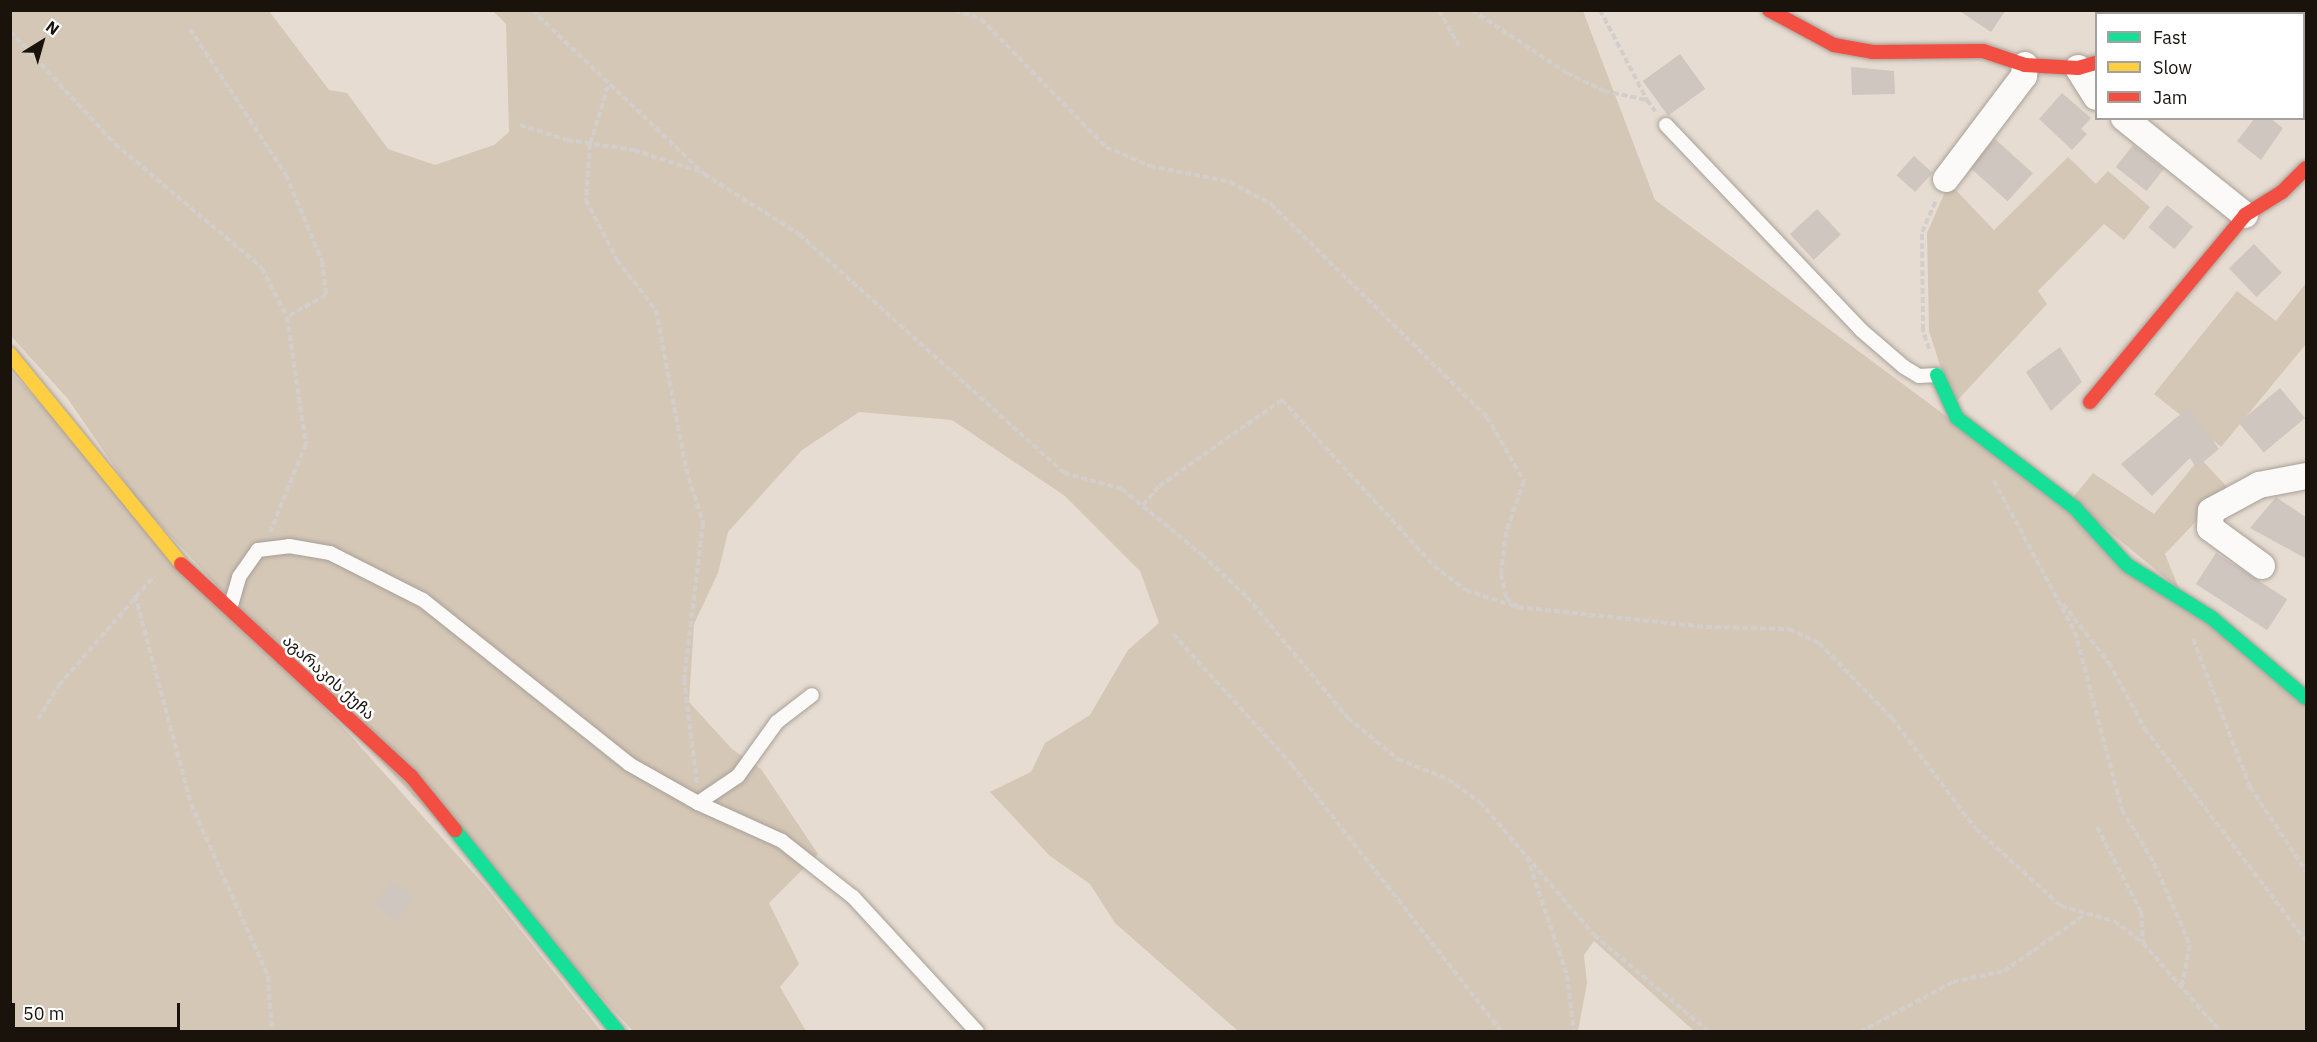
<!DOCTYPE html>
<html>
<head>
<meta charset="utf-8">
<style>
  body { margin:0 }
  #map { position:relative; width:2317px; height:1042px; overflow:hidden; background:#e7dcd1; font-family:"IBM Plex Sans","Noto Sans Georgian",sans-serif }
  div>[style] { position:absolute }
  .green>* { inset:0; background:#d5c7b6 }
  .building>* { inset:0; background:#d0c6c0; transform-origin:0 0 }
  .path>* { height:4px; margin-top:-2px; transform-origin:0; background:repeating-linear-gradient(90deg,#d2cecb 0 6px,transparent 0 9px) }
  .roads { filter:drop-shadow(0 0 2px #a79f97) drop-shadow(0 0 2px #a79f97) }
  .lane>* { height:14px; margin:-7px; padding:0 7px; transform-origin:7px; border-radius:7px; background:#fbfaf8 }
  .street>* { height:26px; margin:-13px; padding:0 13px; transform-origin:13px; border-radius:13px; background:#fbfaf8 }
  .fast>* { height:14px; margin:-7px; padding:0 7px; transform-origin:7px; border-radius:7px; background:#16e098 }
  .slow>* { height:14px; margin:-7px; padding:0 7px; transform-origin:7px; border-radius:7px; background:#ffcf43 }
  .jam>* { height:14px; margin:-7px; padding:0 7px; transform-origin:7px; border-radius:7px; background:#f24e42 }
  span { translate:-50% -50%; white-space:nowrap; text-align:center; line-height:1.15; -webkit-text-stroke:5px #fff; paint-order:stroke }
  .street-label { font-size:16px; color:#19130c }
  .frame { position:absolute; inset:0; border:12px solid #19130c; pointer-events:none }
  .legend { position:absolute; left:2095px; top:12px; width:210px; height:108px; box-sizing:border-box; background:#fff; border:2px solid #a3a19e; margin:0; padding:8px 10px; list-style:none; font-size:18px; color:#19130c }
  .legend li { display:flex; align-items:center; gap:12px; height:30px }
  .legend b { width:30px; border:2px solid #a3a19e }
  .north { position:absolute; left:12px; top:12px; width:60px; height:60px; -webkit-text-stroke:4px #fff; paint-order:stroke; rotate:37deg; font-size:16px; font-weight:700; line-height:24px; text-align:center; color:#19130c }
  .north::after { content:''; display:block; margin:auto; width:21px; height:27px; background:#19130c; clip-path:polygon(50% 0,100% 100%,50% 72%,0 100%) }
  .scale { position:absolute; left:12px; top:1003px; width:168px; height:27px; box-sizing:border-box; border:3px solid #19130c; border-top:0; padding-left:8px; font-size:18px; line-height:21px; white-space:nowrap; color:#19130c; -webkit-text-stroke:4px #fff; paint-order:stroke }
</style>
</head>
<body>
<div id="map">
  <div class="green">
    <i style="clip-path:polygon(11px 11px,269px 11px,329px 90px,347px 93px,388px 149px,435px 165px,494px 145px,509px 132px,506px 24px,493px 11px,1583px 11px,1655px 200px,2071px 509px,2306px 704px,2306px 1031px,1694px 1031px,1594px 941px,1584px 955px,1587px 983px,1578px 1031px,1238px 1031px,1115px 923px,1090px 884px,1050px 856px,990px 792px,1031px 772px,1045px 743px,1090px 715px,1128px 650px,1159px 623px,1140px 571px,1065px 496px,952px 420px,859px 412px,802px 450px,728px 532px,718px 573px,694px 624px,689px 702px,732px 749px,761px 769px,818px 854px,769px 903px,799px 964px,780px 987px,806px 1031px,633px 1031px,138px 501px,68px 399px,11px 336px)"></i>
    <i style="clip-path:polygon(2068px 157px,2096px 184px,2108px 171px,2150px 207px,2124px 240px,2104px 224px,2038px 291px,2047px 304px,1953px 405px,1929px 331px,1927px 233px,1949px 183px,1994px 230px)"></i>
    <i style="clip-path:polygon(2306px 283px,2306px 344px,2221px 447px,2154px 394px,2237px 291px,2276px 321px)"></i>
    <i style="clip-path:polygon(10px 371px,349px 734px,486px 887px,601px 1031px,11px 1031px)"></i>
    <i style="clip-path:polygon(2200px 458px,2228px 488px,2165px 554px,2179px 589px,2071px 500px,2093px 473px,2154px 514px)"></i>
  </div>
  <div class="building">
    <i style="clip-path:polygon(1958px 10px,2006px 10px,1991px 32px)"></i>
    <i style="left:1680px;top:54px;width:43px;height:46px;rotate:54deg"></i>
    <i style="clip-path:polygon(1851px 67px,1894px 71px,1895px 94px,1852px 95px)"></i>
    <i style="clip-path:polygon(2062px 93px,2091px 118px,2081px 129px,2087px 134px,2072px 150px,2039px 119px)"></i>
    <i style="clip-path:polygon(2255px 118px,2270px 118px,2283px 128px,2261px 160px,2237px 141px)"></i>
    <i style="left:1995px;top:139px;width:51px;height:38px;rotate:42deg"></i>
    <i style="left:2133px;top:145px;width:39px;height:28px;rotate:38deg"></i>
    <i style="left:1914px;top:156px;width:25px;height:26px;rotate:42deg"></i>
    <i style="left:2167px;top:205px;width:34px;height:29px;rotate:40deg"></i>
    <i style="left:1817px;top:209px;width:35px;height:37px;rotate:47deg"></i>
    <i style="left:2254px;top:244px;width:40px;height:35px;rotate:46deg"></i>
    <i style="clip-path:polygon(2060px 347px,2082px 382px,2051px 411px,2026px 372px)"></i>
    <i style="left:2280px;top:388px;width:39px;height:54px;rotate:50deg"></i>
    <i style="clip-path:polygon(2189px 407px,2219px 449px,2196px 468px,2190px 458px,2152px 496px,2121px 464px)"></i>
    <i style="clip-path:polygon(2276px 497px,2307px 518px,2307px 559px,2250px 528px)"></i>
    <i style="left:2216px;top:553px;width:85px;height:37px;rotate:33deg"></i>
    <i style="left:393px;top:880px;width:28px;height:31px;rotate:39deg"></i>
  </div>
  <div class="path">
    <i style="left:532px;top:10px;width:238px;rotate:43.6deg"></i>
    <i style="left:704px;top:174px;width:112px;rotate:32.3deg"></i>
    <i style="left:799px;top:234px;width:357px;rotate:42deg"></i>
    <i style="left:1064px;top:473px;width:60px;rotate:15.4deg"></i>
    <i style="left:1122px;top:489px;width:104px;rotate:39.5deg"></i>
    <i style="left:1202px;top:555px;width:62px;rotate:43deg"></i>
    <i style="left:1247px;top:597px;width:158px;rotate:50.1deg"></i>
    <i style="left:1348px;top:718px;width:65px;rotate:39.4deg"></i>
    <i style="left:1398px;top:759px;width:54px;rotate:21.8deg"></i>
    <i style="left:1448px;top:779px;width:39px;rotate:36deg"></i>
    <i style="left:1480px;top:802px;width:175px;rotate:49.4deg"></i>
    <i style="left:1594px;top:935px;width:150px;rotate:40.1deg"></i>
    <i style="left:955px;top:10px;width:28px;rotate:19deg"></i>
    <i style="left:981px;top:19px;width:179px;rotate:45.7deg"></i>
    <i style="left:1106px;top:147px;width:48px;rotate:23.4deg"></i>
    <i style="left:1150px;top:166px;width:82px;rotate:11.3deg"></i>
    <i style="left:1230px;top:182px;width:47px;rotate:28.2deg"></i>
    <i style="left:1271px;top:204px;width:303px;rotate:44.6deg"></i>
    <i style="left:1487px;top:417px;width:74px;rotate:60deg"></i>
    <i style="left:1524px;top:481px;width:54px;rotate:109.4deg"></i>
    <i style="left:1506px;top:532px;width:42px;rotate:96.8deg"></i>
    <i style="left:1501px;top:574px;width:25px;rotate:78deg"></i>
    <i style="left:1506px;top:598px;width:15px;rotate:37deg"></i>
    <i style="left:1518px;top:607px;width:189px;rotate:6.1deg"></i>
    <i style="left:1706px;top:627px;width:83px;rotate:1.4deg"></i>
    <i style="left:1789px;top:629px;width:33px;rotate:25deg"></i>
    <i style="left:1819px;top:643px;width:105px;rotate:45.8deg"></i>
    <i style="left:1892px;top:718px;width:139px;rotate:52.9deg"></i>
    <i style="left:1976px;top:829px;width:115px;rotate:42.2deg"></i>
    <i style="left:2061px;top:906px;width:55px;rotate:15.8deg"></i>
    <i style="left:2114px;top:921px;width:36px;rotate:37deg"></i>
    <i style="left:2143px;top:943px;width:118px;rotate:48.8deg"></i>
    <i style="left:1439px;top:10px;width:41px;rotate:60.9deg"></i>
    <i style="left:1472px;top:10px;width:114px;rotate:33.6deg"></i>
    <i style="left:1567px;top:73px;width:41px;rotate:25.9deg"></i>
    <i style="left:1604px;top:91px;width:44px;rotate:11.8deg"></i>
    <i style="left:1647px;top:100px;width:14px;rotate:54deg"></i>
    <i style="left:1600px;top:10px;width:102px;rotate:62.4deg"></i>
    <i style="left:190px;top:29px;width:175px;rotate:56.7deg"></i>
    <i style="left:286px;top:175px;width:93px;rotate:67.3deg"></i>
    <i style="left:322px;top:261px;width:34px;rotate:83deg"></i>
    <i style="left:326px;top:295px;width:45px;rotate:150.6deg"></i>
    <i style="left:10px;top:31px;width:154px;rotate:47.1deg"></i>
    <i style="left:115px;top:144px;width:192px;rotate:40.1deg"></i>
    <i style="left:262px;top:268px;width:55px;rotate:63deg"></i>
    <i style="left:287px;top:317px;width:128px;rotate:81.5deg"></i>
    <i style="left:306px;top:444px;width:95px;rotate:112.2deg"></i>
    <i style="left:608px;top:86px;width:61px;rotate:107.2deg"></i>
    <i style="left:590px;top:144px;width:56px;rotate:94.1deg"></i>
    <i style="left:586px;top:200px;width:68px;rotate:62.7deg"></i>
    <i style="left:617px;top:260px;width:63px;rotate:52deg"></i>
    <i style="left:656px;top:310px;width:162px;rotate:79.3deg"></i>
    <i style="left:686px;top:469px;width:57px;rotate:72.5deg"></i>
    <i style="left:703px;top:523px;width:157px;rotate:96.9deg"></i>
    <i style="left:684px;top:679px;width:105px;rotate:82.9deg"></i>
    <i style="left:520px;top:125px;width:49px;rotate:17.7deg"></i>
    <i style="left:567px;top:140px;width:68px;rotate:8.5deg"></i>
    <i style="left:634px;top:150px;width:71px;rotate:18.2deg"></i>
    <i style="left:1929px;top:349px;width:20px;rotate:-108deg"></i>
    <i style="left:1923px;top:330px;width:98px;rotate:-90.6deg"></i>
    <i style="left:1922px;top:232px;width:36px;rotate:-66deg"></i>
    <i style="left:1994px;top:481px;width:171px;rotate:61.8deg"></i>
    <i style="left:2075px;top:632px;width:184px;rotate:75.2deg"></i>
    <i style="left:2122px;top:810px;width:62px;rotate:58.9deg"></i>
    <i style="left:2154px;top:863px;width:90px;rotate:66.3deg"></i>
    <i style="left:2190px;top:945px;width:41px;rotate:101.3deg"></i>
    <i style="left:1143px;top:505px;width:25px;rotate:-50deg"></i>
    <i style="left:1159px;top:486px;width:150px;rotate:-35deg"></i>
    <i style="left:1282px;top:400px;width:225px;rotate:47.5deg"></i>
    <i style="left:1434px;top:566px;width:40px;rotate:37deg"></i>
    <i style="left:1466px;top:590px;width:51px;rotate:18.4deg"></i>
    <i style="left:135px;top:595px;width:216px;rotate:75deg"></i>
    <i style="left:191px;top:804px;width:188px;rotate:65.9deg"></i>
    <i style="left:268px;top:976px;width:56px;rotate:85.9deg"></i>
    <i style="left:2063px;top:604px;width:75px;rotate:52.1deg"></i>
    <i style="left:2109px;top:663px;width:75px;rotate:61.4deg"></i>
    <i style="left:2145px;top:729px;width:266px;rotate:52.8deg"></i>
    <i style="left:1173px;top:634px;width:177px;rotate:47.7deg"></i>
    <i style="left:1292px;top:765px;width:340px;rotate:51.8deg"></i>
    <i style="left:2193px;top:639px;width:159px;rotate:68.9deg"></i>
    <i style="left:2250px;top:787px;width:101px;rotate:56.3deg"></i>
    <i style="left:38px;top:719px;width:40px;rotate:-58deg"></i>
    <i style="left:59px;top:685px;width:145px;rotate:-48.9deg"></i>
    <i style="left:2097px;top:827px;width:96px;rotate:62.6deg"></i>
    <i style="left:2141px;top:912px;width:31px;rotate:86deg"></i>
    <i style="left:1527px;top:857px;width:125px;rotate:71.3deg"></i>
    <i style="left:1567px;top:975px;width:57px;rotate:83deg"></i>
    <i style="left:1860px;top:1032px;width:106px;rotate:-28.3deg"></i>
    <i style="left:1953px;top:982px;width:52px;rotate:-12.2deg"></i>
    <i style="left:2004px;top:971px;width:100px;rotate:-34.8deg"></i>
  </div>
  <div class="roads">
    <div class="lane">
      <i style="left:1666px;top:125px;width:283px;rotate:46.4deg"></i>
      <i style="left:1861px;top:330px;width:57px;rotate:40.7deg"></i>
      <i style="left:1904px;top:367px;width:17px;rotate:31deg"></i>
      <i style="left:1919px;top:376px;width:18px;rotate:-3deg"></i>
      <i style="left:230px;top:609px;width:33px;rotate:-74deg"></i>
      <i style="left:239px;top:577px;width:33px;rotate:-55deg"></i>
      <i style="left:258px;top:550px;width:31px;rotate:-7deg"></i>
      <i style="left:289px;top:546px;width:42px;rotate:9.7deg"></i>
      <i style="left:330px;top:553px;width:104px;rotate:26.8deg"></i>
      <i style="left:423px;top:600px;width:263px;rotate:38.5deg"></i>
      <i style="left:629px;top:764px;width:79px;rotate:29.5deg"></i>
      <i style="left:698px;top:803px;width:48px;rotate:-34deg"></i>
      <i style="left:738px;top:776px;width:67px;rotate:-54.2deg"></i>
      <i style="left:777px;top:722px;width:44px;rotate:-37.6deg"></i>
      <i style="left:698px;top:803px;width:92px;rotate:24.3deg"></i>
      <i style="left:782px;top:841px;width:90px;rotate:38.3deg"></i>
      <i style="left:853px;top:897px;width:183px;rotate:47.4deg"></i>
    </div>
    <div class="street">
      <i style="left:2304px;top:32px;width:2px;rotate:27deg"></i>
      <i style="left:2078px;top:68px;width:34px;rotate:58deg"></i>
      <i style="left:2124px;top:118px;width:155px;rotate:38.7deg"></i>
      <i style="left:1946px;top:179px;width:129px;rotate:-52.9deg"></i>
      <i style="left:2024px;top:76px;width:11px;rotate:-85deg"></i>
      <i style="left:2262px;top:566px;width:64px;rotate:-143.8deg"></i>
      <i style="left:2210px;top:528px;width:17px;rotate:-87deg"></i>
      <i style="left:2211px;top:511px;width:55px;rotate:-28.4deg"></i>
      <i style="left:2259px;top:485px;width:48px;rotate:-10.8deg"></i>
    </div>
    <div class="fast">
      <i style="left:1937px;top:375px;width:47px;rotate:65.1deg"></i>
      <i style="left:1957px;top:418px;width:148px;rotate:37.3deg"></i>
      <i style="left:2075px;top:508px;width:77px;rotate:47.6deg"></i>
      <i style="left:2127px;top:565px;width:100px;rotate:31.9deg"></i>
      <i style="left:2212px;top:618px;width:123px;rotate:40.4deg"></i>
      <i style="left:455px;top:830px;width:260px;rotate:51.1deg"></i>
    </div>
    <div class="slow">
      <i style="left:10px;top:354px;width:271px;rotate:50.8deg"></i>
    </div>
    <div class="jam">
      <i style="left:1769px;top:10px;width:74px;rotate:28.3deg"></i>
      <i style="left:1834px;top:45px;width:39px;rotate:10deg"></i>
      <i style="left:1872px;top:52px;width:111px;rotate:-0.5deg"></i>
      <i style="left:1983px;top:51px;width:44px;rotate:18.4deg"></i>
      <i style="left:2025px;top:65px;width:53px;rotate:3.2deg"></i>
      <i style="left:2078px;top:68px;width:19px;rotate:-16deg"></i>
      <i style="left:2090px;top:402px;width:243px;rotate:-50.3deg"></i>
      <i style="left:2245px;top:215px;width:44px;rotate:-31.9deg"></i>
      <i style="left:2282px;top:192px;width:34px;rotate:-45deg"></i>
      <i style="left:181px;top:564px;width:313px;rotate:42.7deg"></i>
      <i style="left:411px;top:776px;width:70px;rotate:50.8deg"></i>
    </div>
  </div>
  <div class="street-label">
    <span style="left:329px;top:677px;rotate:42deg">აგარაკის ქუჩა</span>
  </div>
  <div class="frame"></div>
  <ul class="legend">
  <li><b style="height:8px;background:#16e098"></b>Fast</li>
  <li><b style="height:8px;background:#ffcf43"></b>Slow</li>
  <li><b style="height:8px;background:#f24e42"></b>Jam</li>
  </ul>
  <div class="north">N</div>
  <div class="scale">50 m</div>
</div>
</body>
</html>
